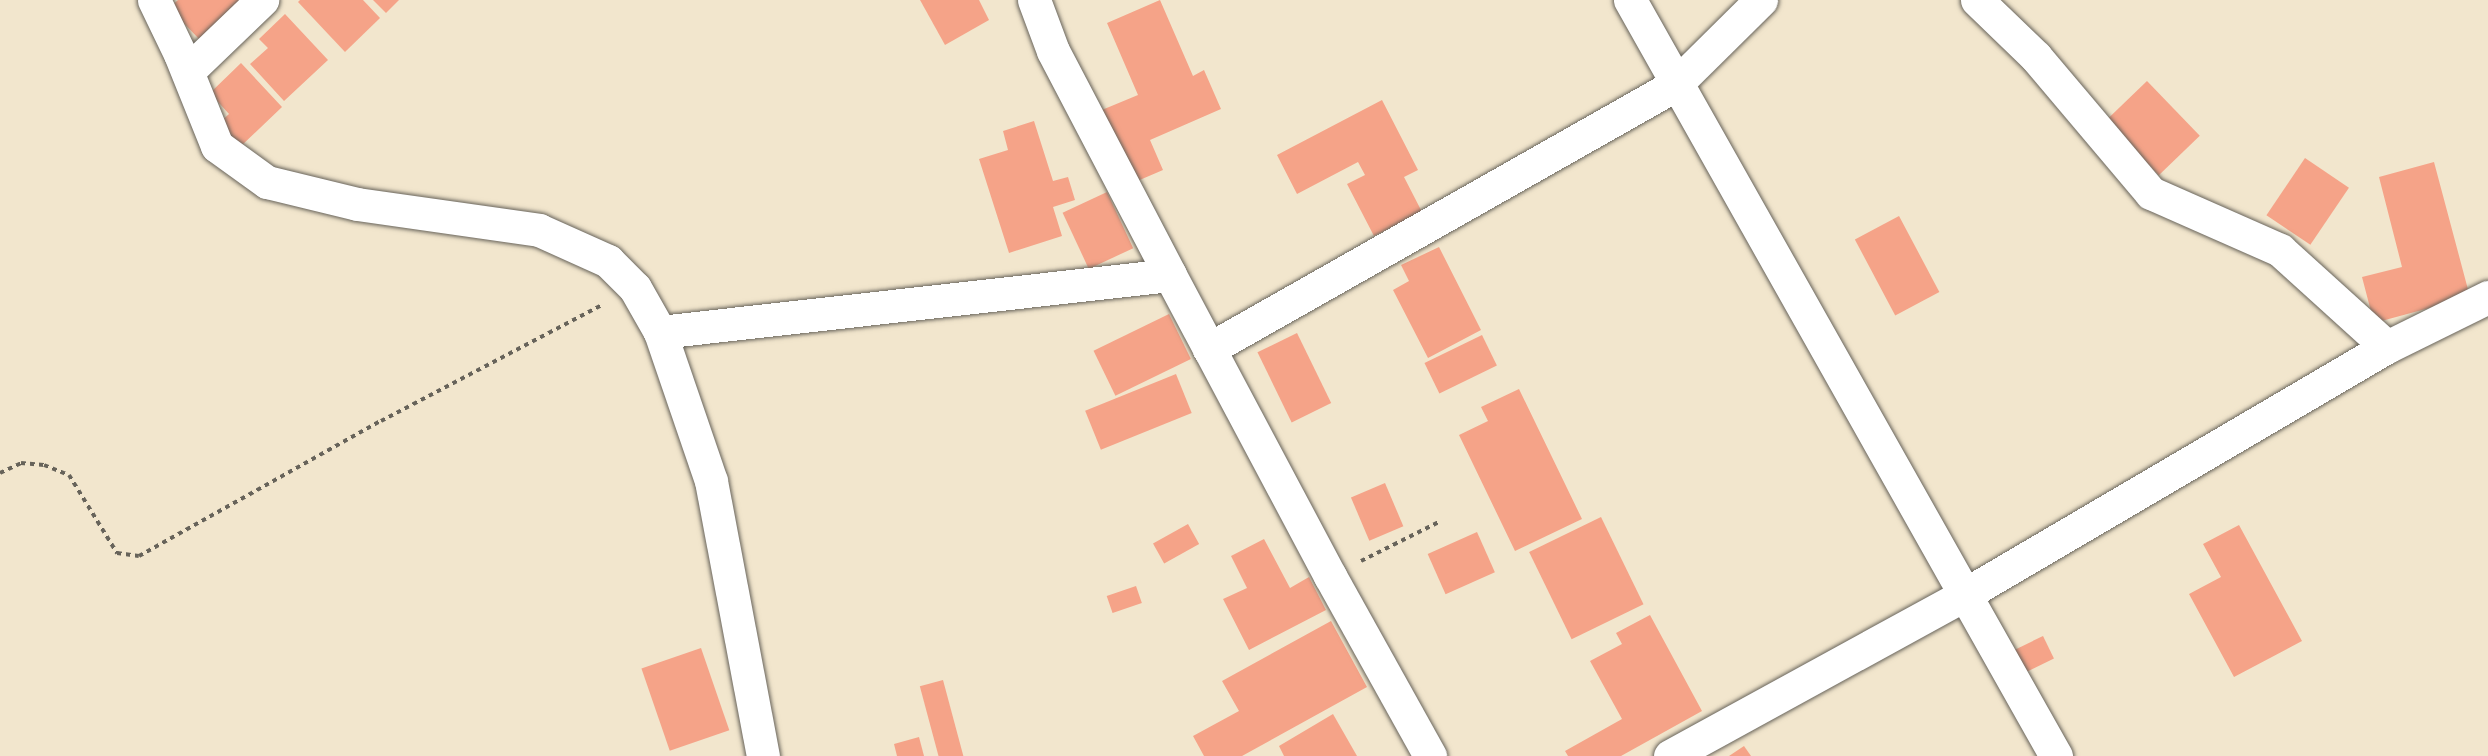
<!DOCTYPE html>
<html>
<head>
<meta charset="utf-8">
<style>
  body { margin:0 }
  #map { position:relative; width:2488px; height:756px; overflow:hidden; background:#f2e6cd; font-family:"Gentium Book Plus",serif }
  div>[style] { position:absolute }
  .building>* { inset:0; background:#f5a388; transform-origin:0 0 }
  .path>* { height:4px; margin-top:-2px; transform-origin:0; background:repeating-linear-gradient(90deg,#67635a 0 4.5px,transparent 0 9px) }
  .roads { filter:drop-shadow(0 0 2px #67635a) drop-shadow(0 0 2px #67635a) }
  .minor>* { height:33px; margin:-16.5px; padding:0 16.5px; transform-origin:16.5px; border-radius:16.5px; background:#fff }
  span { translate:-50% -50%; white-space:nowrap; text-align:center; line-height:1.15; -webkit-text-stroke:5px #f7f3e8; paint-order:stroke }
</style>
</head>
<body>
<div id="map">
  <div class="building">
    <i style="clip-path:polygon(178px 0,247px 0,202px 42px,169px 8px)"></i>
    <i style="clip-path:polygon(300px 0,363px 0,380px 18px,345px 52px,298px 2px)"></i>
    <i style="clip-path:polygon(373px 0,399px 0,386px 13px)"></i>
    <i style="clip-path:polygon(920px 0,979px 0,989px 20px,945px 45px)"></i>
    <i style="clip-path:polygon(1160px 0,1193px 76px,1204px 70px,1221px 109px,1150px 140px,1163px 170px,1128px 185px,1097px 112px,1138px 95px,1107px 23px)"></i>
    <i style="clip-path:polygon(285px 14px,328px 60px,284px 101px,250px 64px,268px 48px,259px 39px)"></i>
    <i style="clip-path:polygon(241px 63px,282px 107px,240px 147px,218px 124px,229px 114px,210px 93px)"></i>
    <i style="left:2147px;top:81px;width:76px;height:57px;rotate:46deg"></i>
    <i style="clip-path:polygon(1382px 100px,1418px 170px,1404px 177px,1422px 212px,1374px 236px,1347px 184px,1365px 175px,1358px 162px,1297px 194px,1277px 155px)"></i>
    <i style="clip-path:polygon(1034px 121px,1053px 181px,1068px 177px,1075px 200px,1053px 207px,1062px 236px,1009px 253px,979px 159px,1008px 150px,1003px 131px)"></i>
    <i style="left:2305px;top:158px;width:53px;height:69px;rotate:34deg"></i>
    <i style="clip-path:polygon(2434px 162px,2470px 297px,2374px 323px,2362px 277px,2402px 267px,2379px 177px)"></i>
    <i style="left:1107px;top:192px;width:62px;height:49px;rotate:65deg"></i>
    <i style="left:1899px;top:216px;width:86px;height:50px;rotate:62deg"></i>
    <i style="clip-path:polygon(1439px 247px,1481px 330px,1428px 358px,1393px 290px,1409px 281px,1401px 265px)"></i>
    <i style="left:1169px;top:314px;width:50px;height:84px;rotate:64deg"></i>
    <i style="left:1297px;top:333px;width:78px;height:44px;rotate:64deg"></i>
    <i style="left:1482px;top:335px;width:34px;height:64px;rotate:64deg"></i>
    <i style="left:1176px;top:374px;width:42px;height:98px;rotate:68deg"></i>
    <i style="clip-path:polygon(1519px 389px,1582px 519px,1515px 551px,1459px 435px,1488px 421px,1481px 407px)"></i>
    <i style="left:1385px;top:483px;width:47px;height:37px;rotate:67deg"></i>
    <i style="left:1601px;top:517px;width:97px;height:80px;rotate:64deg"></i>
    <i style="left:1188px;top:524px;width:23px;height:40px;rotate:61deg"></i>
    <i style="clip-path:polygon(2239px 525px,2302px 641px,2234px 677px,2189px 594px,2221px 577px,2203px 544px)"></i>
    <i style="left:1477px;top:532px;width:44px;height:54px;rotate:66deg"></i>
    <i style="clip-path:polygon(1264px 539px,1290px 588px,1309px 577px,1326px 610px,1249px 650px,1223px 599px,1247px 588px,1231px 556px)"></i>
    <i style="left:1136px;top:586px;width:18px;height:31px;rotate:71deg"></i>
    <i style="clip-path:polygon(1650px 615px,1702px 711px,1621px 756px,1568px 756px,1565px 751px,1622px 719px,1590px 661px,1622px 644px,1616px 633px)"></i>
    <i style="clip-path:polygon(1331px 621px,1367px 687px,1242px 756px,1204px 756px,1193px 736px,1239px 711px,1222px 681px)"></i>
    <i style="left:2043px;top:636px;width:25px;height:41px;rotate:64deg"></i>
    <i style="left:701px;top:648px;width:87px;height:63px;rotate:71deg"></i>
    <i style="left:943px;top:680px;width:79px;height:24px;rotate:75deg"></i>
    <i style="clip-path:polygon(1333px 714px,1357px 756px,1284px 756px,1279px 746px)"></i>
    <i style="clip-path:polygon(919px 737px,924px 756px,897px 756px,894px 744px)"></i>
    <i style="clip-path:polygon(1744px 746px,1751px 756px,1729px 756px)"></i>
  </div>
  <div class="path">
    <i style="left:0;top:473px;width:23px;rotate:-25deg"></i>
    <i style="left:21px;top:463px;width:23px;rotate:5deg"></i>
    <i style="left:44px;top:465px;width:27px;rotate:22deg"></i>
    <i style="left:69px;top:475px;width:92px;rotate:58.4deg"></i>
    <i style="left:117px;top:553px;width:22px;rotate:8deg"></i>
    <i style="left:139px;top:556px;width:277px;rotate:-29.2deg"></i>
    <i style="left:381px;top:421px;width:250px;rotate:-27.7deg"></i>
    <i style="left:1361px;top:561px;width:89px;rotate:-26.6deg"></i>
  </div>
  <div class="roads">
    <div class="minor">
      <i style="left:154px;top:0;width:60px;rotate:64.3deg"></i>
      <i style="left:180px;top:54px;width:99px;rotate:68.1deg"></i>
      <i style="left:217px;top:146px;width:62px;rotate:35.8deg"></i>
      <i style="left:267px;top:182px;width:93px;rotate:13.7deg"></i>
      <i style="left:357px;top:204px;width:184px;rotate:8.1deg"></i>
      <i style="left:539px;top:230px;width:76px;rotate:24.2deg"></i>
      <i style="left:608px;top:261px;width:38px;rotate:45deg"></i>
      <i style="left:635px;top:288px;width:51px;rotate:60.4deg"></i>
      <i style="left:660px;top:332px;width:157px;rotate:71.1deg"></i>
      <i style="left:711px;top:481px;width:280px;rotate:79.3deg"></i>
      <i style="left:1034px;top:0;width:54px;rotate:69.6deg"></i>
      <i style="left:1053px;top:51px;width:253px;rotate:62.4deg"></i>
      <i style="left:1630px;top:0;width:868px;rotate:60.6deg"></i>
      <i style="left:1977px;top:0;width:82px;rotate:44deg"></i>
      <i style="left:2036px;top:57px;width:178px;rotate:49.8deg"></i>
      <i style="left:2151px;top:193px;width:141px;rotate:23.8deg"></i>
      <i style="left:2280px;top:250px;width:144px;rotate:42.2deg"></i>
      <i style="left:188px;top:71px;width:103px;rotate:-43.8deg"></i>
      <i style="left:660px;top:332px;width:513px;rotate:-6.38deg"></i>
      <i style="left:1170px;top:275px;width:341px;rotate:62deg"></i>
      <i style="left:1330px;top:576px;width:206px;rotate:60.9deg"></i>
      <i style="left:1209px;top:349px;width:536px;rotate:-29.53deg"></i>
      <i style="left:1675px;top:85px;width:121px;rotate:-44.7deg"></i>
      <i style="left:1670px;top:756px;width:335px;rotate:-28.7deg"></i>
      <i style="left:1964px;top:595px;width:490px;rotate:-30.4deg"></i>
      <i style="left:2387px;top:347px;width:113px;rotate:-26.3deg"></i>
    </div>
  </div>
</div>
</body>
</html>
